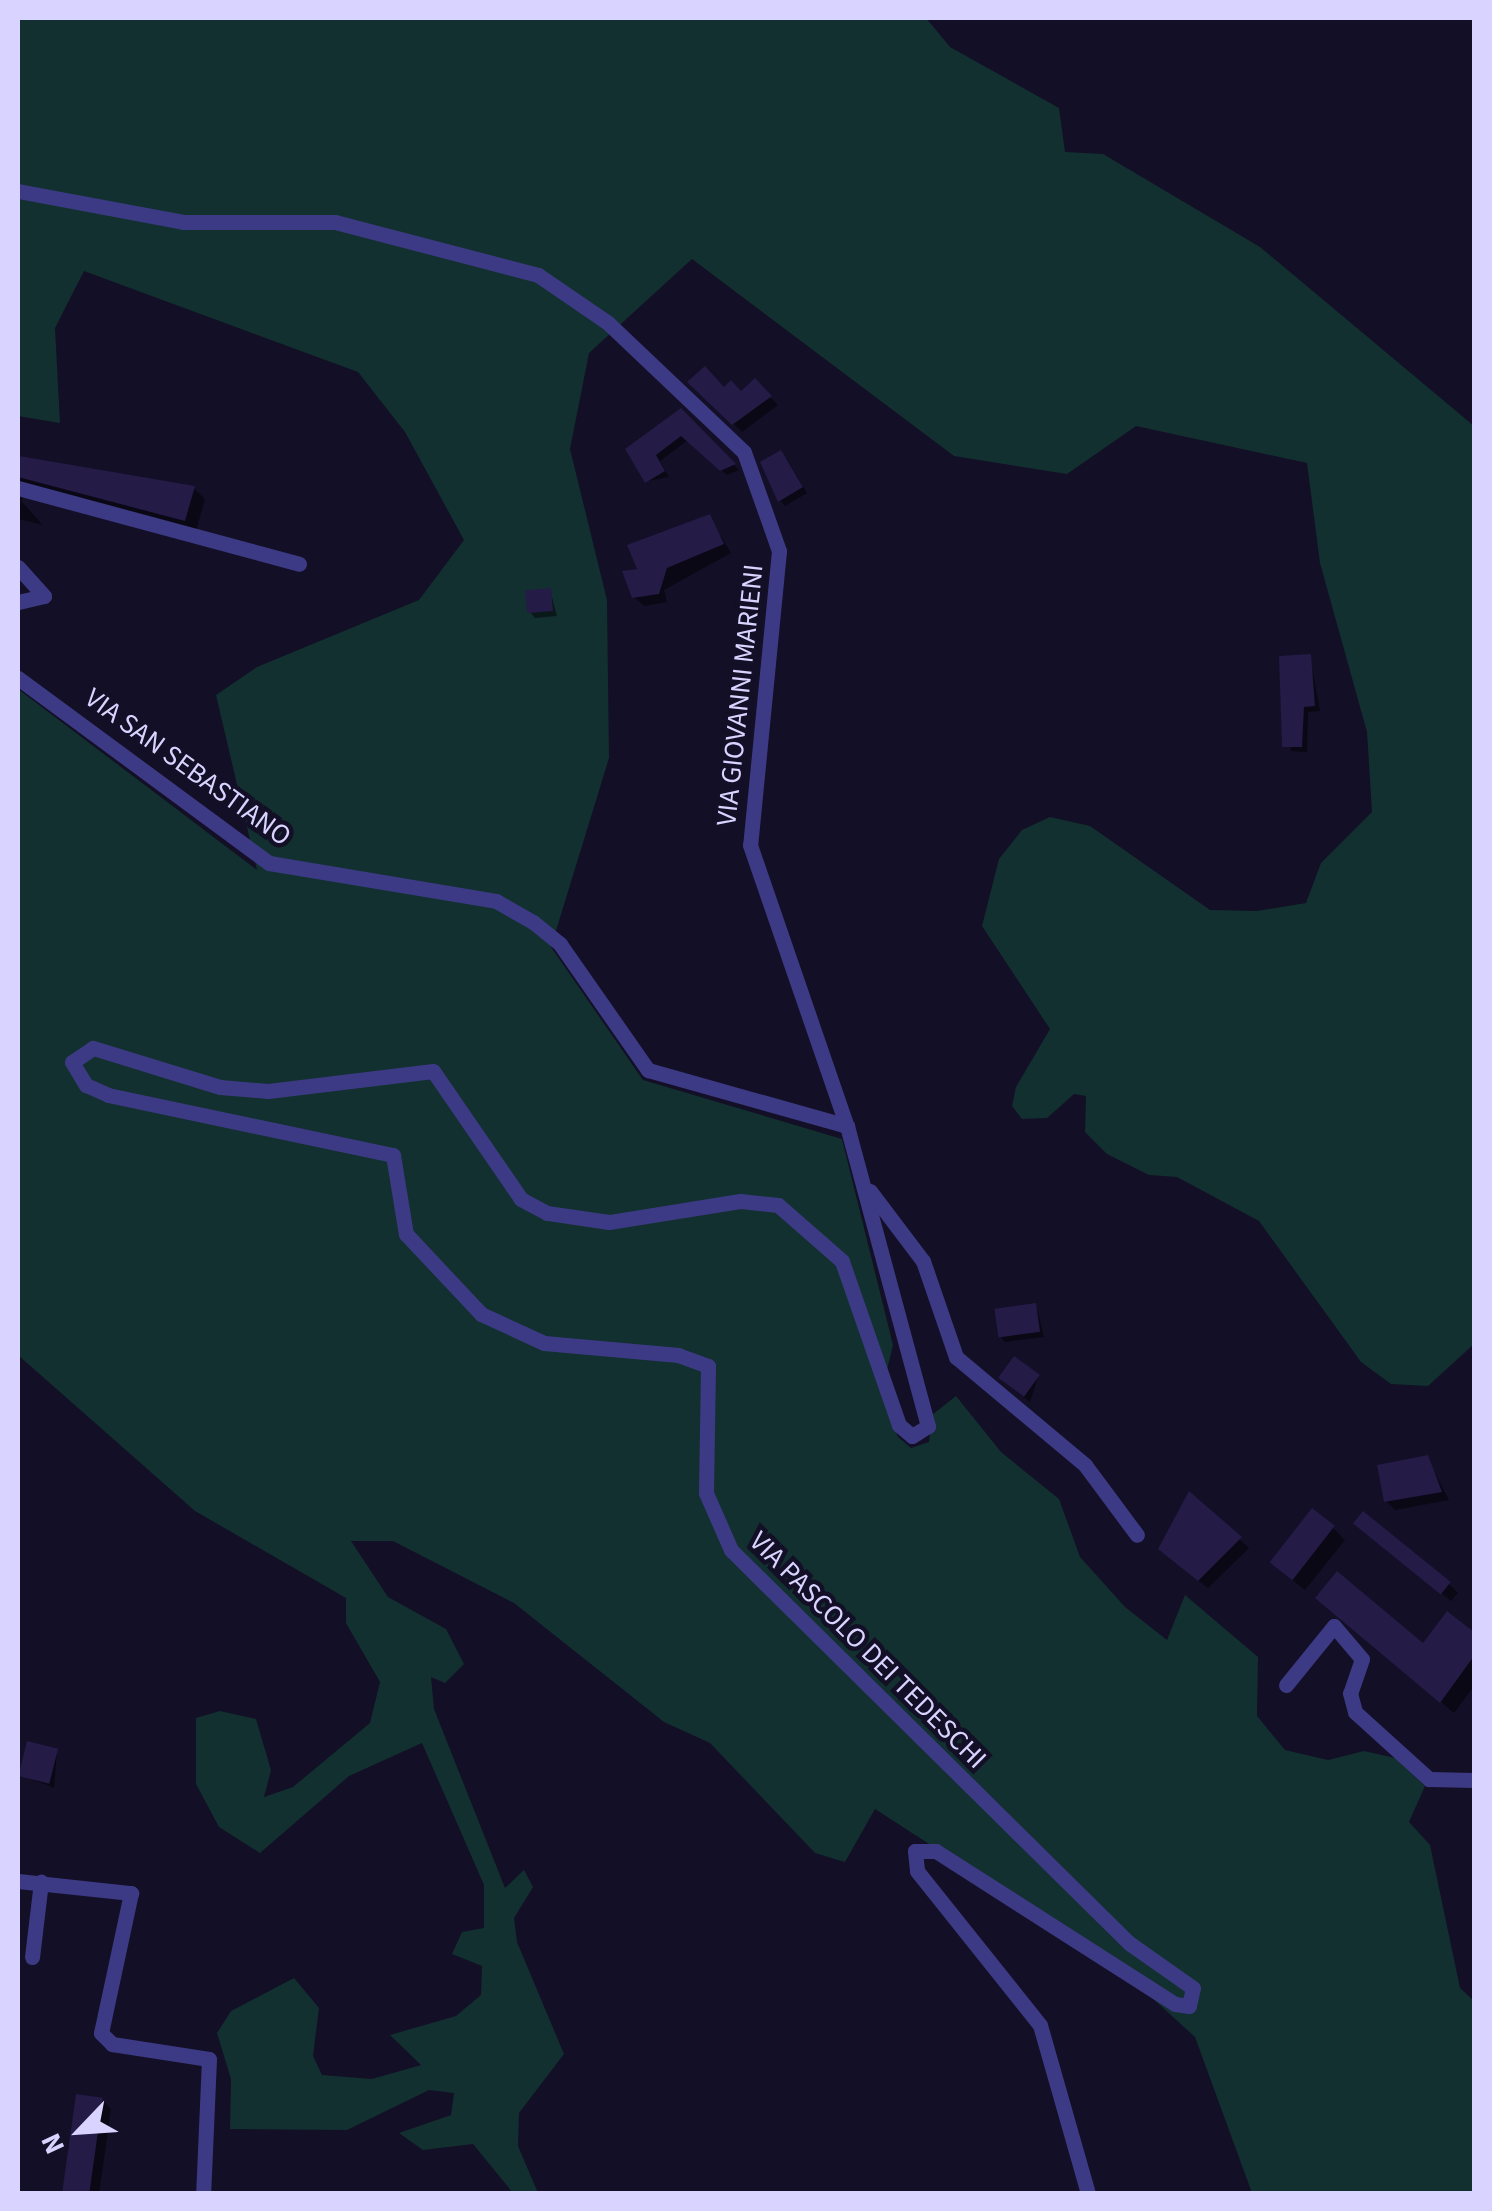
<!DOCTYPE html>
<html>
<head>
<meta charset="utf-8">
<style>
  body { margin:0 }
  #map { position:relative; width:1492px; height:2211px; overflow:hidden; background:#130f26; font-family:"Source Sans 3",sans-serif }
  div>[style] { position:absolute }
  .green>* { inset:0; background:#12302f }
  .shadow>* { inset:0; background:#0007 }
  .building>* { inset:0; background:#241b47; transform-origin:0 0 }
  .minor>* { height:15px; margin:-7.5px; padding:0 7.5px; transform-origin:7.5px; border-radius:7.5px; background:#3d3a85 }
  span { translate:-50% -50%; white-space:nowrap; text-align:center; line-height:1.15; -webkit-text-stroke:9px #130f26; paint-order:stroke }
  .street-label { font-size:28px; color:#d9d4ff }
  .frame { position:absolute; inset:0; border:20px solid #d9d4ff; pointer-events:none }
  .north { position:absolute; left:30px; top:2081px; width:100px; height:100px; -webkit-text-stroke:8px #130f26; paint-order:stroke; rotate:245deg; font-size:28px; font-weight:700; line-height:40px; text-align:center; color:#d9d4ff }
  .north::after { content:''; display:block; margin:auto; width:35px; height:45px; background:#d9d4ff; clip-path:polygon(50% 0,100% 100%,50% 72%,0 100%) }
</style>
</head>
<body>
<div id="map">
  <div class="green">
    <i style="clip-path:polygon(18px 18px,926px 18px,950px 47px,1059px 108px,1065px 152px,1103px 154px,1260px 247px,1474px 426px,1474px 1344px,1428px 1386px,1391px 1384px,1361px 1362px,1259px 1221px,1177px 1177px,1149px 1175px,1107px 1154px,1085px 1132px,1086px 1096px,1074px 1094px,1047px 1118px,1022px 1119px,1012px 1106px,1016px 1087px,1050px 1029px,982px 926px,999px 859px,1022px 830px,1050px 817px,1090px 826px,1210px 910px,1257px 911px,1306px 903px,1321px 863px,1372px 812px,1367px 732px,1320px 563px,1307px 463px,1136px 426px,1067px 474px,954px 456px,692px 259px,589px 353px,570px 449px,607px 600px,609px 758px,551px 947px,643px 1080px,842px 1139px,893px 1345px,882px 1390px,898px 1437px,911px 1448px,929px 1442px,932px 1415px,956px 1396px,1001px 1452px,1059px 1499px,1080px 1557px,1125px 1607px,1167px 1640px,1185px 1595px,1258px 1657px,1257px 1716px,1285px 1750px,1328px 1760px,1364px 1751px,1395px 1758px,1425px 1786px,1409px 1822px,1430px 1845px,1460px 1988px,1474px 2001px,1474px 2193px,1252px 2193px,1195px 2037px,1116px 1965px,875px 1809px,845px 1862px,815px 1853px,710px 1743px,664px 1722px,514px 1603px,393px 1541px,351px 1541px,388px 1597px,446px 1629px,464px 1664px,445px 1683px,431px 1677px,434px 1709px,505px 1888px,524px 1870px,533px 1887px,514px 1918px,517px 1942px,564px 2054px,519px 2113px,518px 2146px,538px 2193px,513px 2193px,473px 2144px,423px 2150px,399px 2133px,451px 2115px,454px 2093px,429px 2090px,347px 2130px,230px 2129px,231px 2079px,217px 2033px,231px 2011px,294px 1978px,319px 2008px,313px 2056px,322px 2075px,372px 2079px,421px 2065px,390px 2035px,456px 2016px,481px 1995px,482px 1966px,452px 1954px,462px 1932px,484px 1928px,484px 1885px,422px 1743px,349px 1776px,260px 1853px,219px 1827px,196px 1784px,196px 1718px,220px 1711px,256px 1719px,271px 1770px,264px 1797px,293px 1787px,370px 1723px,380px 1682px,346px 1623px,346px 1598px,195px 1511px,18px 1355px,18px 689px,257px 870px,216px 695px,257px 667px,419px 600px,464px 540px,405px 432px,358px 372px,84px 271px,55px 328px,60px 423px,18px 416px)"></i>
  </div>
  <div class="shadow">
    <i style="clip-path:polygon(690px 382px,741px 394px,755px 382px,778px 405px,742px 432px)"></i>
    <i style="clip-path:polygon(681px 411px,739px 470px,727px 475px,688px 440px,660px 461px,669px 477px,647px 481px,628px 449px)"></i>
    <i style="clip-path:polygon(18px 458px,193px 488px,205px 499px,196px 531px,32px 487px,21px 501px,43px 525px,18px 519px)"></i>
    <i style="clip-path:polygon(786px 458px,807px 493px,785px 506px,780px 500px)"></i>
    <i style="clip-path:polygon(709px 517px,731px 553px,664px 590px,667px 602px,644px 606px,634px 597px,641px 571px)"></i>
    <i style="clip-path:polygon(550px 590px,557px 616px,535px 618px,530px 612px)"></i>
    <i style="clip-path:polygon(1310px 656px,1320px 711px,1308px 712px,1307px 752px,1290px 751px)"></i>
    <i style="clip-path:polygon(1036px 1305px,1044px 1337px,1005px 1342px,1000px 1336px)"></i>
    <i style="clip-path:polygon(1038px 1377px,1030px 1402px,1007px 1383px)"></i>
    <i style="clip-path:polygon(1427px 1458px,1449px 1500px,1395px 1510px,1386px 1501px)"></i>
    <i style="clip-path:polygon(1189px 1495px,1249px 1548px,1208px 1588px,1170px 1558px)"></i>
    <i style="clip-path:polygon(1333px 1528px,1345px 1540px,1305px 1590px,1285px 1574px)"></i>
    <i style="clip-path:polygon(1366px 1532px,1449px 1584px,1458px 1593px,1451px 1601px)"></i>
    <i style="clip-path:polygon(1331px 1610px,1423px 1646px,1448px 1615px,1474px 1636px,1474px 1686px,1454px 1713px)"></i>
    <i style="clip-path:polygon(57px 1751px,54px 1788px,21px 1775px)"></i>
    <i style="clip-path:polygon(102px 2100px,111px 2109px,99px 2194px,67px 2194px)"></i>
  </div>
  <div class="building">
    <i style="clip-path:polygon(705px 366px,724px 387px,731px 380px,741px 391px,755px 378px,772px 396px,732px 425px,687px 382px)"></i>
    <i style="clip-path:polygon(681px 408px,736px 464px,720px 471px,681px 436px,656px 455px,665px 471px,645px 483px,625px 449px)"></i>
    <i style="clip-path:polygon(781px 450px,803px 487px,778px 502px,760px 462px)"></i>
    <i style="clip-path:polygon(19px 456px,195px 486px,185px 521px,18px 477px)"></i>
    <i style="clip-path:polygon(710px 514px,724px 544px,667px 568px,659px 594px,632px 598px,622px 571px,637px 569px,627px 545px)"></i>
    <i style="left:551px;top:588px;width:23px;height:26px;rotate:85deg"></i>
    <i style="clip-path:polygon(1311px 654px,1315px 706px,1304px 707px,1302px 747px,1282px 747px,1279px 656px)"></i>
    <i style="left:1036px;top:1303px;width:29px;height:42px;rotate:82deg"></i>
    <i style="left:1014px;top:1356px;width:32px;height:27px;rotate:36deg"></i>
    <i style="clip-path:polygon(1428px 1455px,1442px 1492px,1384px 1502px,1377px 1465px)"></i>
    <i style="clip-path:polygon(1189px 1491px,1242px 1537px,1198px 1581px,1158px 1549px)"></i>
    <i style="left:1312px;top:1508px;width:29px;height:69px;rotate:38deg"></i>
    <i style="left:1363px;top:1511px;width:113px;height:16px;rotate:39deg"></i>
    <i style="clip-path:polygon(1337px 1571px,1423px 1643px,1447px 1611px,1474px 1632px,1474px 1656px,1440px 1703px,1315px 1598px)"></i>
    <i style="left:27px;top:1741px;width:32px;height:36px;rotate:14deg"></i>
    <i style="left:76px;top:2094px;width:27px;height:98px;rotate:8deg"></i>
  </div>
  <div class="minor">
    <i style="left:18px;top:191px;width:168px;rotate:10.6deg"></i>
    <i style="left:183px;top:222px;width:152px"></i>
    <i style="left:335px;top:222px;width:210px;rotate:14.6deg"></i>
    <i style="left:538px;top:275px;width:85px;rotate:34.4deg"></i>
    <i style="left:608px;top:323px;width:187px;rotate:43.5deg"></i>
    <i style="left:744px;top:452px;width:105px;rotate:70.5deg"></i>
    <i style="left:779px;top:551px;width:295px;rotate:95.6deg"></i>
    <i style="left:750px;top:845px;width:297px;rotate:71deg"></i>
    <i style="left:847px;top:1126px;width:311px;rotate:74.9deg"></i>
    <i style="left:928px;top:1426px;width:19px;rotate:148deg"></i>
    <i style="left:912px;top:1436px;width:17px;rotate:-140deg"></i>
    <i style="left:899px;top:1425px;width:174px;rotate:-109.2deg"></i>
    <i style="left:842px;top:1261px;width:85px;rotate:-138.8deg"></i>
    <i style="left:778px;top:1205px;width:38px;rotate:-174deg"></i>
    <i style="left:740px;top:1201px;width:133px;rotate:170.9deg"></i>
    <i style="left:609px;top:1222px;width:63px;rotate:-171.7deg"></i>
    <i style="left:547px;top:1213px;width:30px;rotate:-152deg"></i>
    <i style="left:521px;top:1199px;width:155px;rotate:-124.5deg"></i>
    <i style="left:433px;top:1071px;width:166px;rotate:173.1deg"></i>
    <i style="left:268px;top:1091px;width:48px;rotate:-175.2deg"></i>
    <i style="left:220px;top:1087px;width:133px;rotate:-162.9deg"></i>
    <i style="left:93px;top:1048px;width:25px;rotate:146deg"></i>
    <i style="left:72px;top:1062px;width:27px;rotate:59deg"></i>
    <i style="left:86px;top:1085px;width:24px;rotate:24deg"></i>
    <i style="left:108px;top:1095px;width:291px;rotate:11.9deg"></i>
    <i style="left:393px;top:1155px;width:80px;rotate:80.7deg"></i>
    <i style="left:406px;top:1234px;width:110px;rotate:46.8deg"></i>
    <i style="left:481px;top:1314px;width:69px;rotate:24.7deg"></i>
    <i style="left:544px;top:1343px;width:135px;rotate:5.1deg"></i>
    <i style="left:678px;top:1355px;width:32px;rotate:20deg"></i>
    <i style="left:708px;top:1366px;width:127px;rotate:90.9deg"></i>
    <i style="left:706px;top:1493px;width:62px;rotate:66.3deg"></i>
    <i style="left:731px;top:1550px;width:559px;rotate:44.64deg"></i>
    <i style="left:1129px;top:1943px;width:78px;rotate:35.1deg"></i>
    <i style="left:1193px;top:1988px;width:18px;rotate:103deg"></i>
    <i style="left:1189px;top:2006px;width:14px;rotate:-172deg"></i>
    <i style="left:1175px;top:2004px;width:284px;rotate:-147.4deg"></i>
    <i style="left:936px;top:1851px;width:21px;rotate:180deg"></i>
    <i style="left:915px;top:1851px;width:20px;rotate:84deg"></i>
    <i style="left:917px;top:1871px;width:197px;rotate:51.4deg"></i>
    <i style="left:1040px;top:2025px;width:176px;rotate:74.1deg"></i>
    <i style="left:18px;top:488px;width:291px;rotate:15.1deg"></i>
    <i style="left:18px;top:567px;width:39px;rotate:48deg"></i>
    <i style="left:44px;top:596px;width:27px;rotate:167deg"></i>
    <i style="left:18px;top:678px;width:312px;rotate:36.4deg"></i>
    <i style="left:269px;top:863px;width:230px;rotate:9.5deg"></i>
    <i style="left:496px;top:901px;width:43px;rotate:29.6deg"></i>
    <i style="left:533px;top:922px;width:35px;rotate:39deg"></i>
    <i style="left:560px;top:944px;width:154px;rotate:55.1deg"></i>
    <i style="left:648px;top:1070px;width:207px;rotate:15.7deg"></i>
    <i style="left:870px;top:1191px;width:88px;rotate:52.9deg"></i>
    <i style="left:923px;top:1261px;width:102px;rotate:71deg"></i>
    <i style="left:956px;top:1357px;width:168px;rotate:39.9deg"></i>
    <i style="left:1085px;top:1465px;width:87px;rotate:53.4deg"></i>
    <i style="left:1286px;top:1685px;width:76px;rotate:-50.9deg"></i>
    <i style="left:1334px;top:1626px;width:43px;rotate:49.7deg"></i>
    <i style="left:1362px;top:1659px;width:36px;rotate:109deg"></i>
    <i style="left:1350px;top:1693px;width:20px;rotate:75deg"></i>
    <i style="left:1355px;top:1712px;width:100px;rotate:42.2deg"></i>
    <i style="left:1429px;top:1779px;width:45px;rotate:1.3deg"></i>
    <i style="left:18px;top:1881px;width:114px;rotate:6.1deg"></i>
    <i style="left:131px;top:1893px;width:143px;rotate:102.1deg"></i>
    <i style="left:101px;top:2033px;width:16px;rotate:45deg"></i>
    <i style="left:112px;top:2044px;width:98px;rotate:8.8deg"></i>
    <i style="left:209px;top:2059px;width:135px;rotate:92.5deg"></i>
    <i style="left:32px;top:1957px;width:76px;rotate:-83.2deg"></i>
  </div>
  <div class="street-label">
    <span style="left:740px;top:695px;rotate:-84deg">VIA GIOVANNI MARIENI</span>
    <span style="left:188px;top:767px;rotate:36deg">VIA SAN SEBASTIANO</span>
    <span style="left:868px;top:1650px;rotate:45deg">VIA PASCOLO DEI TEDESCHI</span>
  </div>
  <div class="frame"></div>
  <div class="north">N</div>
</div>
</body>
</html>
